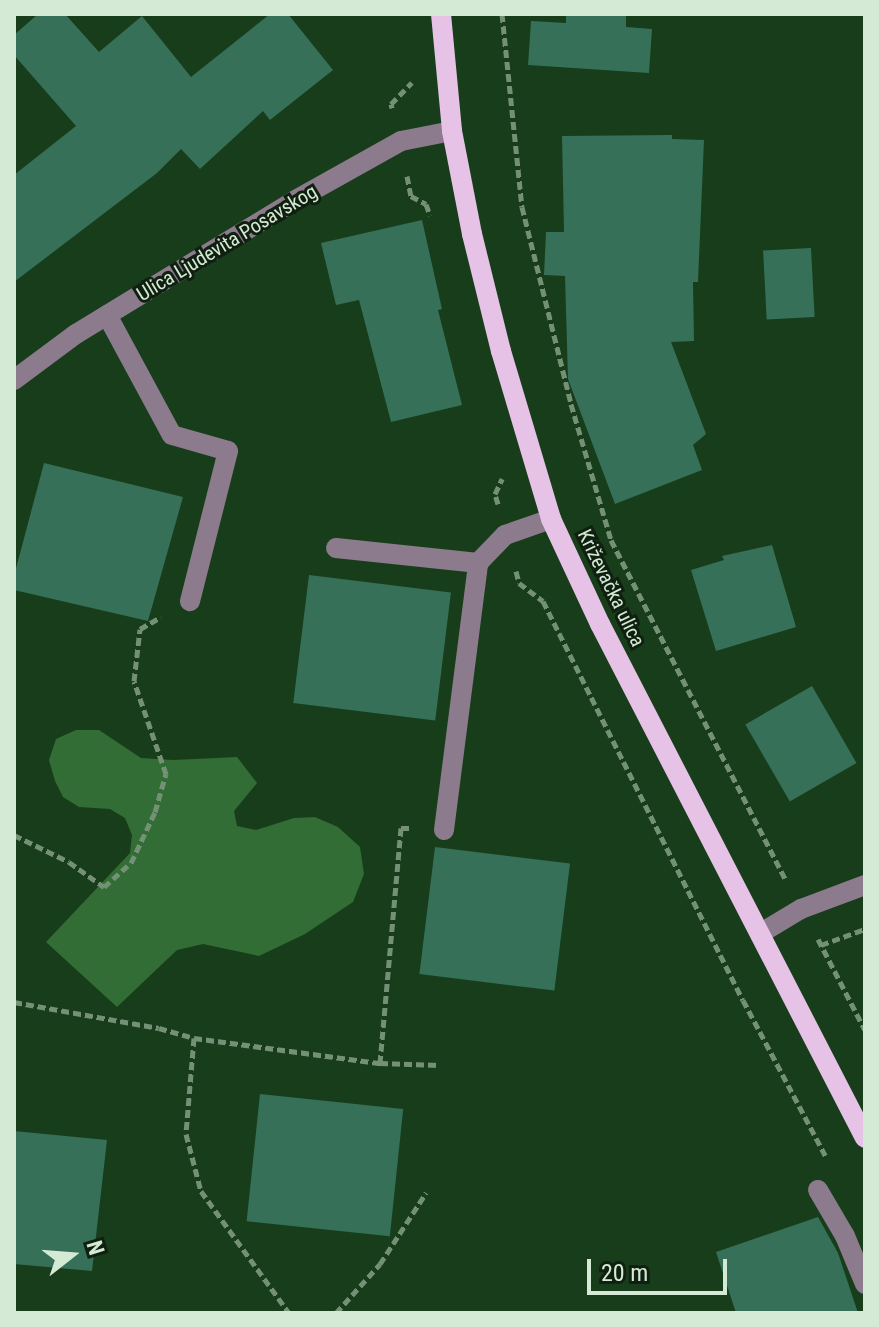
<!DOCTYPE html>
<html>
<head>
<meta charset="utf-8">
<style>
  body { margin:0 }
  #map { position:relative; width:879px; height:1327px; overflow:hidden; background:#183d1a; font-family:"Roboto Condensed",sans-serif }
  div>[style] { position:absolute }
  .green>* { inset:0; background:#316d35 }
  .building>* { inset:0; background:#367058; transform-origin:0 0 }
  .path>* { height:5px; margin-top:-2.5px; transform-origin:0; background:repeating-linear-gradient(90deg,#749175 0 8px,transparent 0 12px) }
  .minor>* { height:20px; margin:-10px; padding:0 10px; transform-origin:10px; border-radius:10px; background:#8c7b8d }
  .major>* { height:20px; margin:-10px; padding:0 10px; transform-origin:10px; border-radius:10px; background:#e5c2e6 }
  span { translate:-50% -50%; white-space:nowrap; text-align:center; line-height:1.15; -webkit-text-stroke:6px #102010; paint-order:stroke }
  .street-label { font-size:20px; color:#d5ead5 }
  .frame { position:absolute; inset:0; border:16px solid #d5ead5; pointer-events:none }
  .north { position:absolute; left:32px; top:1215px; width:80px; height:80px; -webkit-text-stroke:6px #102010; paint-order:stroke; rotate:73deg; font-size:22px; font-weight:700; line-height:32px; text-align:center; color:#d5ead5 }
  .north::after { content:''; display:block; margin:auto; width:28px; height:36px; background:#d5ead5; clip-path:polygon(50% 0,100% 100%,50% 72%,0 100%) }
  .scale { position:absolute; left:587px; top:1259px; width:140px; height:36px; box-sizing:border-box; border:4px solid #d5ead5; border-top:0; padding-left:10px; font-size:24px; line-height:28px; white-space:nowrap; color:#d5ead5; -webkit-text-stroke:6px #102010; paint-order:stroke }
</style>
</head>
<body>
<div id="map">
  <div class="green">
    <i style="clip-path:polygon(76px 730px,99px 730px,141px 758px,173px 760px,237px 757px,257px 783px,234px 811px,237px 826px,256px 830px,294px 818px,315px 817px,338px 827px,360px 847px,364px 874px,353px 902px,305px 934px,259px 956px,203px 944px,177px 950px,117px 1007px,46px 942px,130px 853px,132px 835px,125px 818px,110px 809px,79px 807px,63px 797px,55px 781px,49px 760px,56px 739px)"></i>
  </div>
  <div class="building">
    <i style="clip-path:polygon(38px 14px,65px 14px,99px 52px,142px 16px,191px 77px,270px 14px,288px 14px,333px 70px,270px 120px,263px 111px,200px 169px,181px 149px,157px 173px,14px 282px,14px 175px,76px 126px,14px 55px,14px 35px)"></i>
    <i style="clip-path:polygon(566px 14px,626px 14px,626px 27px,652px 29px,649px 73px,528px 65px,531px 21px,566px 23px)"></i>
    <i style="clip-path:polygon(672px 135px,672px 139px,704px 140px,698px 282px,693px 282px,694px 341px,671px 342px,706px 434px,693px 445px,702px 470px,615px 504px,568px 379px,565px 276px,544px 275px,546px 232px,564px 232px,562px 136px)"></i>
    <i style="clip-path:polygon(422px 220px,442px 309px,438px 310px,462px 405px,391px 422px,359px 300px,336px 305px,321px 243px)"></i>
    <i style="left:811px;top:248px;width:69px;height:48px;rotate:87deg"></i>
    <i style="clip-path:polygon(44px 463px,183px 497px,148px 621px,14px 590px,14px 576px)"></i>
    <i style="clip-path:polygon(772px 545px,796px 627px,716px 651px,691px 570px,724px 560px,722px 556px)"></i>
    <i style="left:309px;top:575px;width:143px;height:129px;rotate:7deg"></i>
    <i style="left:812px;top:686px;width:89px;height:77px;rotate:60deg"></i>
    <i style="left:435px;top:847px;width:136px;height:128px;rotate:7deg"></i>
    <i style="left:260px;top:1094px;width:144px;height:128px;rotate:6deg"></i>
    <i style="clip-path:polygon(14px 1131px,107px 1140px,92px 1271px,14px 1264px)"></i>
    <i style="clip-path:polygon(818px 1217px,838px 1253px,858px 1313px,736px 1313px,716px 1252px)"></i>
  </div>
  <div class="path">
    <i style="left:502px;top:14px;width:194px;rotate:84.1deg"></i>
    <i style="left:522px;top:207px;width:203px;rotate:76deg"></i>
    <i style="left:571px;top:404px;width:142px;rotate:73.6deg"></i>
    <i style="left:611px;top:540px;width:383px;rotate:62.8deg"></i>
    <i style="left:392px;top:108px;width:4px;rotate:-104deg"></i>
    <i style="left:391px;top:104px;width:30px;rotate:-46deg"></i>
    <i style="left:407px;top:176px;width:20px;rotate:79deg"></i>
    <i style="left:411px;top:196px;width:17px;rotate:28deg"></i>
    <i style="left:426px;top:204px;width:12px;rotate:70deg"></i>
    <i style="left:498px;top:504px;width:10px;rotate:-107deg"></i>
    <i style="left:495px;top:494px;width:17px;rotate:-65deg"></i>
    <i style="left:516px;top:571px;width:12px;rotate:76deg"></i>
    <i style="left:519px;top:583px;width:30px;rotate:37deg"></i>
    <i style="left:543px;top:601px;width:446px;rotate:63.4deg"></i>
    <i style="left:743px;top:1000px;width:178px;rotate:62.1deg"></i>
    <i style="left:14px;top:835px;width:61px;rotate:26.1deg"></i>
    <i style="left:69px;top:862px;width:43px;rotate:35.5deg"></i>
    <i style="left:104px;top:887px;width:36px;rotate:-42deg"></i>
    <i style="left:131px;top:863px;width:56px;rotate:-64.8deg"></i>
    <i style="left:155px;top:812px;width:40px;rotate:-74deg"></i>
    <i style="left:166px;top:774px;width:98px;rotate:-109deg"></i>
    <i style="left:134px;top:681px;width:52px;rotate:-83.4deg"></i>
    <i style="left:140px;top:629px;width:24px;rotate:-30deg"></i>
    <i style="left:818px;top:939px;width:102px;rotate:62.7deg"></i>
    <i style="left:821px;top:945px;width:47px;rotate:-20deg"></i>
    <i style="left:14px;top:1002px;width:147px;rotate:10.2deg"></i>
    <i style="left:159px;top:1028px;width:36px;rotate:16deg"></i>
    <i style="left:194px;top:1038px;width:188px;rotate:7.7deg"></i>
    <i style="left:380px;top:1063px;width:59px;rotate:1.9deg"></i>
    <i style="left:194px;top:1038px;width:96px;rotate:94.8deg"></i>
    <i style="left:186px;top:1134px;width:59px;rotate:75.3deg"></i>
    <i style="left:201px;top:1191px;width:150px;rotate:54.2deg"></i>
    <i style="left:380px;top:1063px;width:236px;rotate:-84.9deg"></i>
    <i style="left:401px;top:828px;width:10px"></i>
    <i style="left:336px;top:1313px;width:66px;rotate:-48.1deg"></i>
    <i style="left:380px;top:1264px;width:85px;rotate:-57.1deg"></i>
  </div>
  <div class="minor">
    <i style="left:107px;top:315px;width:136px;rotate:61.6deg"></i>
    <i style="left:172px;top:435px;width:58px;rotate:15.9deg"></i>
    <i style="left:228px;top:451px;width:155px;rotate:104.2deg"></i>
    <i style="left:14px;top:380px;width:77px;rotate:-36.6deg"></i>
    <i style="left:76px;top:334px;width:253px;rotate:-31.4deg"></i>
    <i style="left:292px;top:202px;width:125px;rotate:-29.2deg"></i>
    <i style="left:401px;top:141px;width:52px;rotate:-11.1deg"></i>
    <i style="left:336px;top:548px;width:143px;rotate:6deg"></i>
    <i style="left:478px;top:563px;width:39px;rotate:-46deg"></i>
    <i style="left:505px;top:535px;width:49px;rotate:-19.2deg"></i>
    <i style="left:444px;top:830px;width:269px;rotate:-82.7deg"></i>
    <i style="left:761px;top:933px;width:47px;rotate:-31deg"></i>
    <i style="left:801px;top:909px;width:68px;rotate:-20.6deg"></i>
    <i style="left:818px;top:1190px;width:53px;rotate:59.6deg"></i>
    <i style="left:845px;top:1236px;width:52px;rotate:67.4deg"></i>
  </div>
  <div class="major">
    <i style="left:441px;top:14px;width:118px;rotate:84.6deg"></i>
    <i style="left:452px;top:131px;width:105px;rotate:79deg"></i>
    <i style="left:472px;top:234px;width:121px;rotate:76.1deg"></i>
    <i style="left:501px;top:351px;width:175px;rotate:73.4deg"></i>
    <i style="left:551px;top:519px;width:116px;rotate:65deg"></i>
    <i style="left:600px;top:624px;width:578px;rotate:62.73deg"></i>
  </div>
  <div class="street-label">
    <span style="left:227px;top:243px;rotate:-31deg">Ulica Ljudevita Posavskog</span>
    <span style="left:611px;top:588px;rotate:64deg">Križevačka ulica</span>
  </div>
  <div class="frame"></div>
  <div class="north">N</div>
  <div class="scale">20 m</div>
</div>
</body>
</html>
